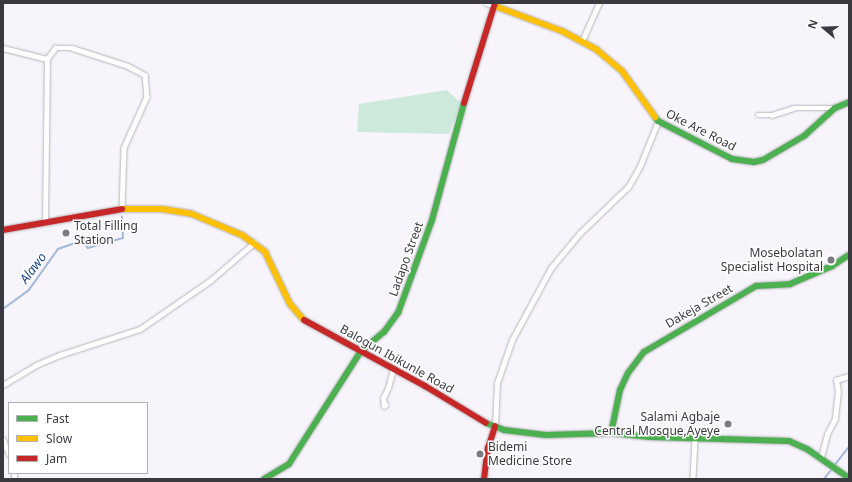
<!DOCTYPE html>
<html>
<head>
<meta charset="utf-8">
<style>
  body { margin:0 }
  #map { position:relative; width:852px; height:482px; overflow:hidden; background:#f7f5fb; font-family:"Noto Sans",sans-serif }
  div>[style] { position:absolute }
  .green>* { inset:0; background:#cce9db }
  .stream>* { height:1.5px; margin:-0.75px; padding:0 0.75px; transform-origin:0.75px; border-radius:0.75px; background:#a3b9dc }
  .roads { filter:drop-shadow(0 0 1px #b7b5bb) drop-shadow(0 0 1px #b7b5bb) }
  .street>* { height:4.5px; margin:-2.25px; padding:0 2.25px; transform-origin:2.25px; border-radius:2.25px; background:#fefefe }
  .fast>* { height:6px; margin:-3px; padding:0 3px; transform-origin:3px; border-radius:3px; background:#4caf50 }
  .slow>* { height:6px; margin:-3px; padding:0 3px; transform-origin:3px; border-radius:3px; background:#ffc107 }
  .jam>* { height:6px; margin:-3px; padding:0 3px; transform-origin:3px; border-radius:3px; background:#c62828 }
  .dots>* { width:11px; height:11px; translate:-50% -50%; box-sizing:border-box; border:2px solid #fff; border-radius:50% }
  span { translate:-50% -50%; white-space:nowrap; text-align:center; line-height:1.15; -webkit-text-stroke:3px #fff; paint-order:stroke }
  .street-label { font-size:12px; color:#3b3940 }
  .poi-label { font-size:12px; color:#3b3940 }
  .left { translate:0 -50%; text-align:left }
  .right { translate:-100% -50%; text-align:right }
  .water-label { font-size:13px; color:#214b85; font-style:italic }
  .frame { position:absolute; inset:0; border:4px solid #3b3940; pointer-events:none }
  .legend { position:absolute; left:8px; top:402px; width:140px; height:72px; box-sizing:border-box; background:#fff; border:1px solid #b1b0b3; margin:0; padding:5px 7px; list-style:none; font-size:12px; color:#3b3940 }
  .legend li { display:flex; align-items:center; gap:8px; height:20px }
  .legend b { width:20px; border:1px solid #b1b0b3 }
  .north { position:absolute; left:804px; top:8px; width:40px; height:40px; -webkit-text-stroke:3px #fff; paint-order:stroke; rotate:289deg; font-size:11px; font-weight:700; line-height:16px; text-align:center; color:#3b3940 }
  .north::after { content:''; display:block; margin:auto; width:14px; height:18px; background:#3b3940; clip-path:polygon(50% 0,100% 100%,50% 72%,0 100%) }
</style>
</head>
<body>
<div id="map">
  <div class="green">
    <i style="clip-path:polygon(447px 90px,461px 103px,449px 134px,357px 132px,359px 104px)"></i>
  </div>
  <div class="stream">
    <i style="left:3px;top:309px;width:32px;rotate:-36deg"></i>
    <i style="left:29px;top:290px;width:50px;rotate:-54.7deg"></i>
    <i style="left:58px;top:249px;width:28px;rotate:-19deg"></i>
    <i style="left:84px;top:240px;width:9px;rotate:63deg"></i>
    <i style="left:88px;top:248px;width:36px;rotate:-16deg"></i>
    <i style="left:123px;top:238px;width:21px;rotate:-93deg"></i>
    <i style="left:834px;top:466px;width:24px;rotate:-52deg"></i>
    <i style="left:824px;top:479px;width:13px;rotate:-51deg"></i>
  </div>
  <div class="roads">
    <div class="street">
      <i style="left:486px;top:3px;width:9px;rotate:18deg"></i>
      <i style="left:582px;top:41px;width:42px;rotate:-65.9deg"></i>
      <i style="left:3px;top:48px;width:45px;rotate:14deg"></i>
      <i style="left:758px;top:115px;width:14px"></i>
      <i style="left:772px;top:115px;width:22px;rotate:-18deg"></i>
      <i style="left:793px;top:108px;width:42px"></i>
      <i style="left:45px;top:223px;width:164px;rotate:-89.3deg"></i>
      <i style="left:47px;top:59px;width:14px;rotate:-54deg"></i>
      <i style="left:55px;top:48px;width:17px"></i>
      <i style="left:72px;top:48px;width:59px;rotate:17.8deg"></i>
      <i style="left:128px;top:66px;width:19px;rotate:28deg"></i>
      <i style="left:145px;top:75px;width:22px;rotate:85deg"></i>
      <i style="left:147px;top:97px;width:56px;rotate:114.3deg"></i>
      <i style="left:124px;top:148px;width:61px;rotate:91.9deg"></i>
      <i style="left:3px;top:385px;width:39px;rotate:-31deg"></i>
      <i style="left:36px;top:365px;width:26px;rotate:-23deg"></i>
      <i style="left:60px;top:355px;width:84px;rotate:-18deg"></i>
      <i style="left:140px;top:329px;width:86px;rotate:-34.6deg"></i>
      <i style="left:211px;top:280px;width:57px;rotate:-40.7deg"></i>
      <i style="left:386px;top:405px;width:2px;rotate:153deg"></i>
      <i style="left:384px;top:406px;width:8px;rotate:-97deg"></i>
      <i style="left:383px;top:398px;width:11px;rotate:-63deg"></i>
      <i style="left:388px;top:388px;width:20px;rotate:-75deg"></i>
      <i style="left:495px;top:426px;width:43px;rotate:-87.3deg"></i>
      <i style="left:497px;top:383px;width:46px;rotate:-70.8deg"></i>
      <i style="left:512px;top:340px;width:82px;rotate:-61.6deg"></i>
      <i style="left:551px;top:268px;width:45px;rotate:-50.4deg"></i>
      <i style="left:580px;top:233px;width:66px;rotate:-43.8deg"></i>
      <i style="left:628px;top:187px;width:24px;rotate:-60deg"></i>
      <i style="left:640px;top:166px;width:48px;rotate:-68.2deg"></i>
      <i style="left:692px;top:437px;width:3px;rotate:18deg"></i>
      <i style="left:695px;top:438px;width:41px;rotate:92.8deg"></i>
      <i style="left:3px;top:439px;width:16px;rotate:68deg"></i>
      <i style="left:821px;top:457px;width:24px;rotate:-75deg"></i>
      <i style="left:827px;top:434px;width:17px;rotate:-62deg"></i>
      <i style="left:835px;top:419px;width:27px;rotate:-84deg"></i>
      <i style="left:838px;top:392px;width:12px;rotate:-99deg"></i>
      <i style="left:836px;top:380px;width:14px;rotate:-17deg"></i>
      <i style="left:14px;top:473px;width:6px;rotate:81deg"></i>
    </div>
    <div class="fast">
      <i style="left:655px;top:117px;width:5px;rotate:53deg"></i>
      <i style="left:658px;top:121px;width:83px;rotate:27.2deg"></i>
      <i style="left:732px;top:159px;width:22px;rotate:8deg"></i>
      <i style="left:754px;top:162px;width:9px;rotate:-13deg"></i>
      <i style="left:763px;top:160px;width:48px;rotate:-30.3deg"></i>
      <i style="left:804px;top:136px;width:42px;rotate:-42.1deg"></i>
      <i style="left:835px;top:108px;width:15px;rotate:-23deg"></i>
      <i style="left:486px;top:423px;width:19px;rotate:21deg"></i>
      <i style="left:504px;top:430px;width:42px;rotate:6.8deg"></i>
      <i style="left:546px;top:435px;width:65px;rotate:-1.8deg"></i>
      <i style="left:611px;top:433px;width:39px;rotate:6deg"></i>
      <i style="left:650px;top:437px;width:139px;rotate:1.6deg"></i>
      <i style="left:789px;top:441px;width:20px;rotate:24deg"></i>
      <i style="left:807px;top:449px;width:51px;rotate:34.6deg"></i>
      <i style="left:611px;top:433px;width:44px;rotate:-78.2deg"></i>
      <i style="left:620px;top:390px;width:19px;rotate:-65deg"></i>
      <i style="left:628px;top:373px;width:26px;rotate:-53deg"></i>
      <i style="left:644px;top:352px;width:130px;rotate:-30.5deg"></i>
      <i style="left:756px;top:286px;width:34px;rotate:-3deg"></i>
      <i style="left:790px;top:284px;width:46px;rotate:-23.2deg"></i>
      <i style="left:832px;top:266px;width:20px;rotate:-33deg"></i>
      <i style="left:264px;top:479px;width:29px;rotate:-31deg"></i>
      <i style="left:289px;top:464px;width:134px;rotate:-57.5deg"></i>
      <i style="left:361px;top:351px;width:30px;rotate:-40deg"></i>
      <i style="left:384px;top:332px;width:24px;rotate:-54deg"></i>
      <i style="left:398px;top:313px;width:99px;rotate:-69.9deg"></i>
      <i style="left:432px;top:220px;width:121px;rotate:-74.7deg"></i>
    </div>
    <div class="slow">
      <i style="left:495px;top:6px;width:72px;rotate:20.5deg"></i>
      <i style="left:562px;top:31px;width:40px;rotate:28deg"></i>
      <i style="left:597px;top:50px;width:33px;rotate:40deg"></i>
      <i style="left:622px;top:71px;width:57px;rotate:54.3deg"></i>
      <i style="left:122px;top:209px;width:40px"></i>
      <i style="left:162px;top:209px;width:30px;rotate:9deg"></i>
      <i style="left:192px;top:214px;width:54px;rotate:22.8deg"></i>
      <i style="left:242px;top:235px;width:29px;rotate:36deg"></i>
      <i style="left:265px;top:252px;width:58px;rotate:64.3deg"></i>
      <i style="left:290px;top:304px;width:21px;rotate:49deg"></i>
    </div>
    <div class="jam">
      <i style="left:464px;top:103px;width:105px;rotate:-72.8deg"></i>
      <i style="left:3px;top:230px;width:121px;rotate:-10deg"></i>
      <i style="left:304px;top:320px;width:138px;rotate:28.6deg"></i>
      <i style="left:425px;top:386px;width:71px;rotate:31.2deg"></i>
      <i style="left:484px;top:479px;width:31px;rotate:-83deg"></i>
      <i style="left:488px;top:448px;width:23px;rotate:-72deg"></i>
    </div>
  </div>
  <div class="dots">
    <i style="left:66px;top:233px;background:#7d7b81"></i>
    <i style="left:831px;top:260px;background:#7d7b81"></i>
    <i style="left:728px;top:424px;background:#7d7b81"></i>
    <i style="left:480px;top:454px;background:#7d7b81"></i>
  </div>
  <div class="street-label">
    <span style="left:701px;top:130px;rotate:27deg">Oke Are Road</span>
    <span style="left:406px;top:259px;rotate:-70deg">Ladapo Street</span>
    <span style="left:699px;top:306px;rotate:-30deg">Dakeja Street</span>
    <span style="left:397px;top:359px;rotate:29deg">Balogun Ibikunle Road</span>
  </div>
  <div class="poi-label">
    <span class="left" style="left:74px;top:233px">Total Filling<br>Station</span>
    <span class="right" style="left:823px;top:260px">Mosebolatan<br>Specialist Hospital</span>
    <span class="right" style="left:720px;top:424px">Salami Agbaje<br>Central Mosque,Ayeye</span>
    <span class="left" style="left:488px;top:454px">Bidemi<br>Medicine Store</span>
  </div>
  <div class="water-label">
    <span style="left:33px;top:268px;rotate:-53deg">Alawo</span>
  </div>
  <div class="frame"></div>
  <ul class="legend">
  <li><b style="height:5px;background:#4caf50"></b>Fast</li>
  <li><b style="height:5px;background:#ffc107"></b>Slow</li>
  <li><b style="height:5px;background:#c62828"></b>Jam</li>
  </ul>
  <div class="north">N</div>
</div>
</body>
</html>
